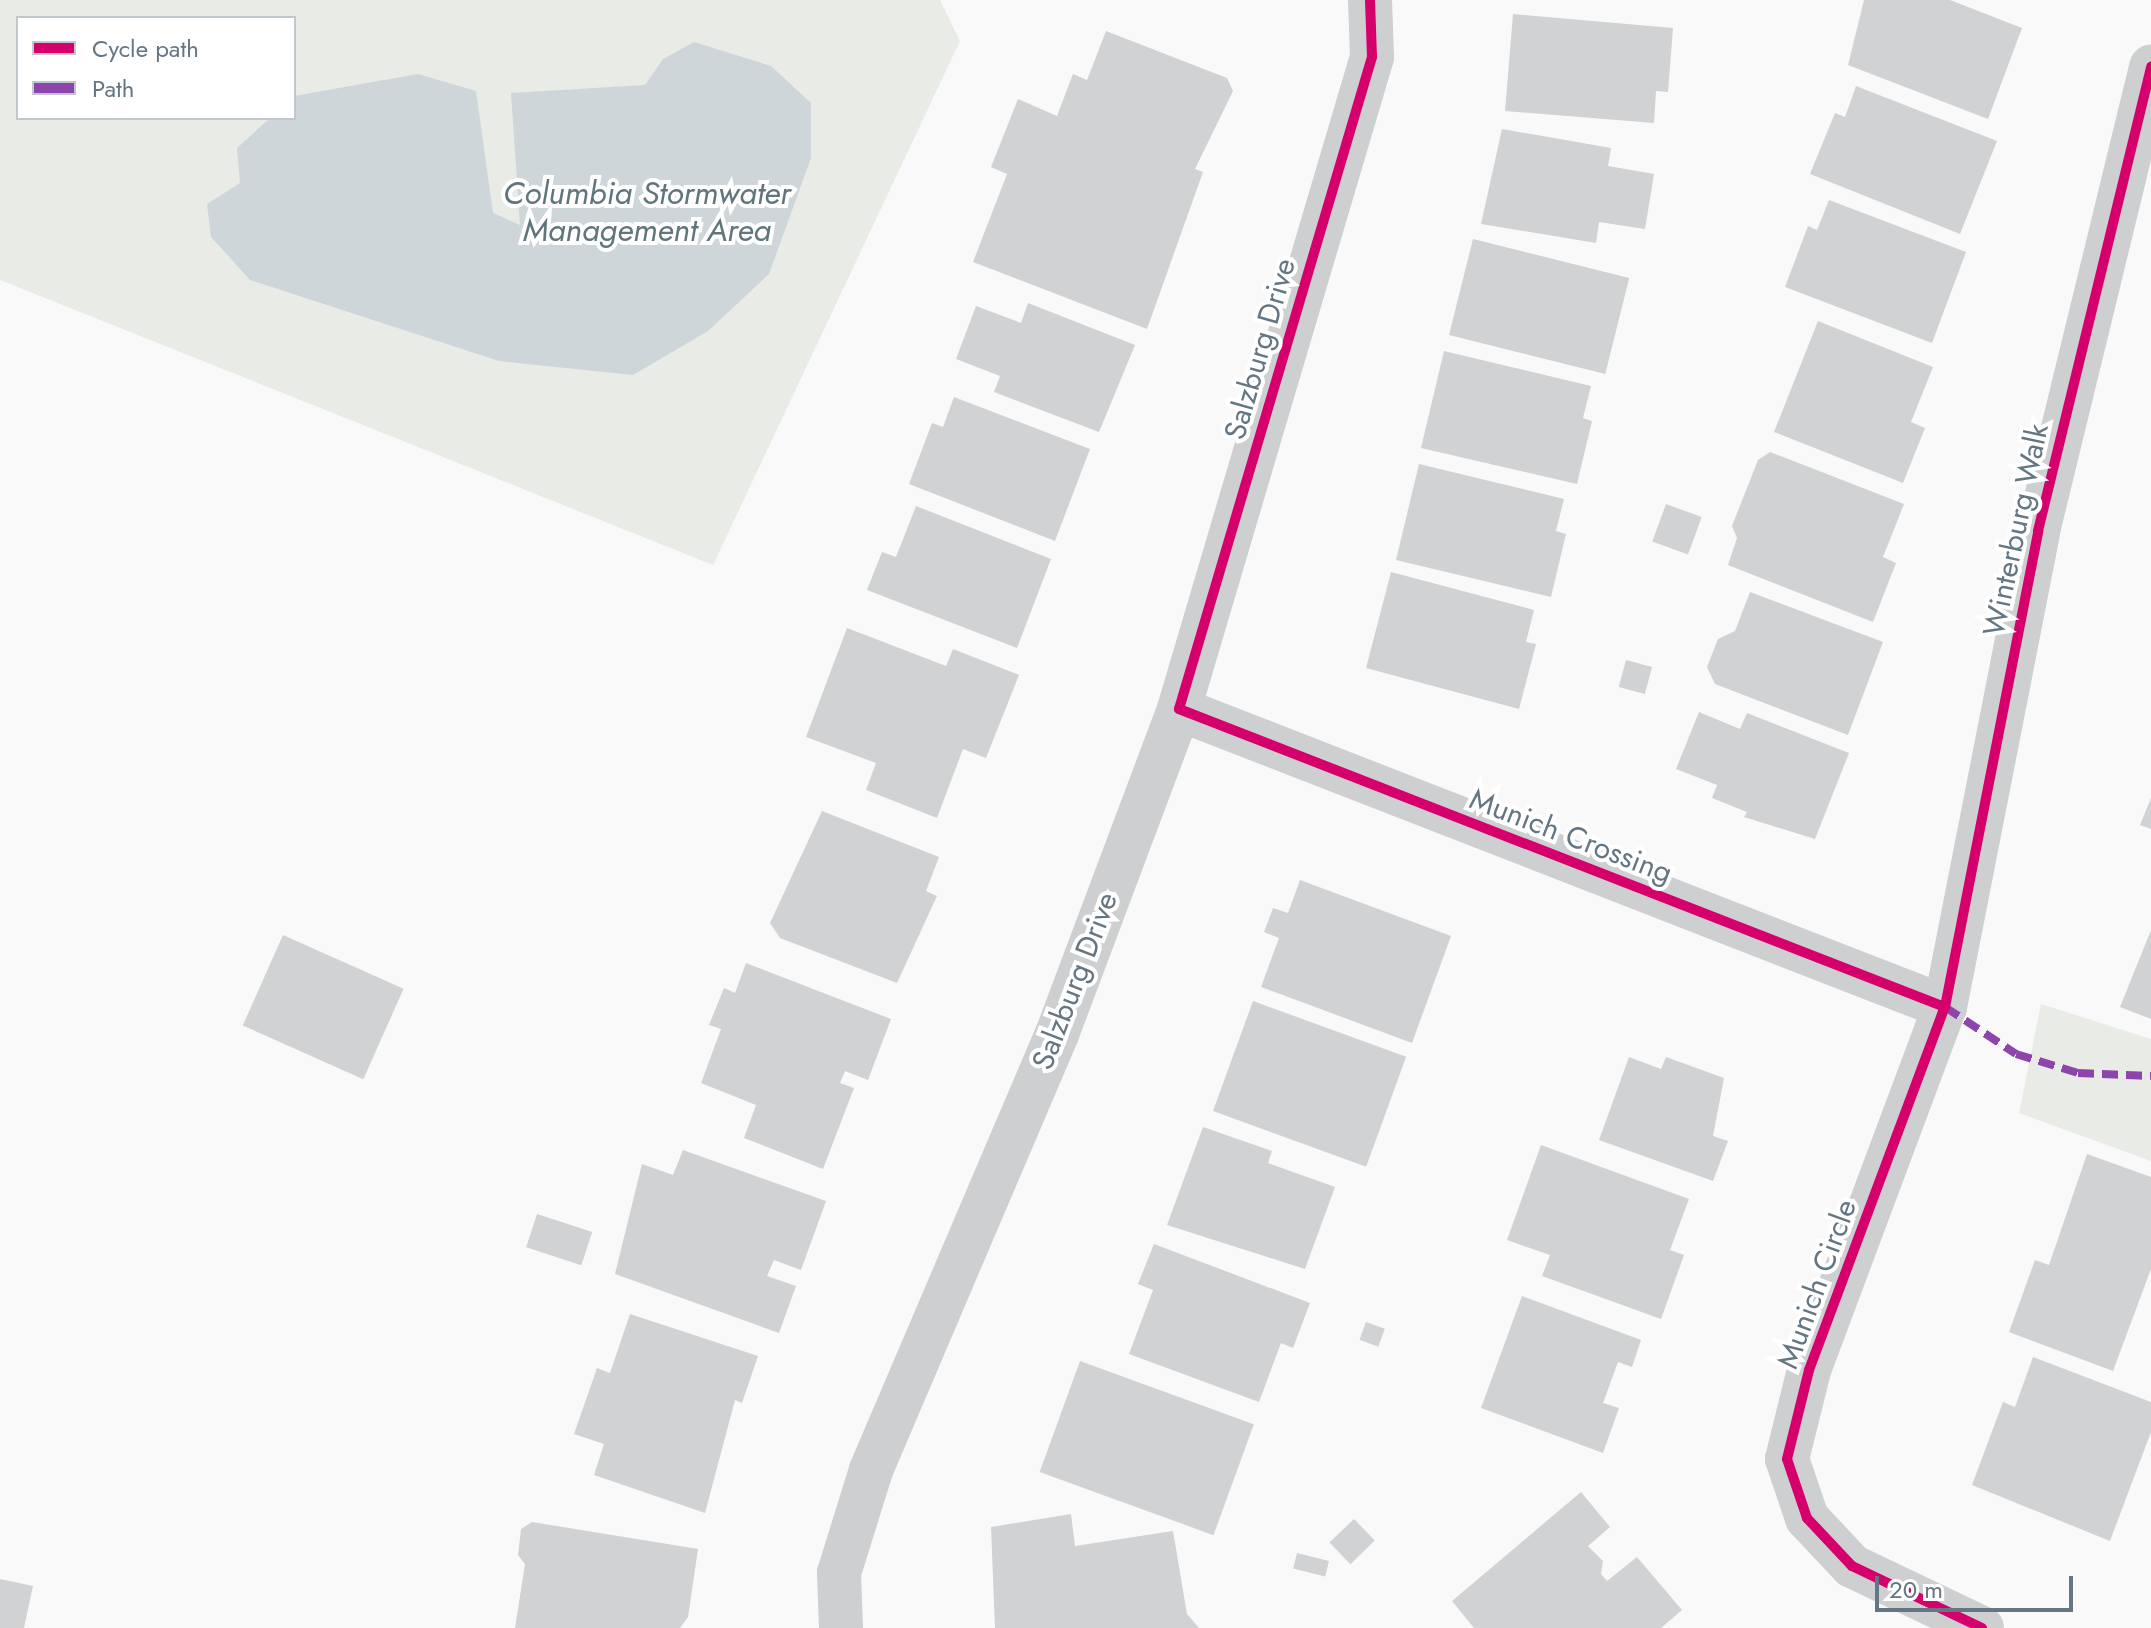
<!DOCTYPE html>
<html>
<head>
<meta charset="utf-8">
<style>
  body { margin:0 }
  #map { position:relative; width:2151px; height:1628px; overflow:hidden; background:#f9f9f9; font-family:Jost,sans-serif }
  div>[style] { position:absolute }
  .green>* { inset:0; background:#e8ebe6 }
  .water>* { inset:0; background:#ced6d9 }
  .building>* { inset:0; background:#d0d2d3; transform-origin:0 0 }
  .street>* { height:44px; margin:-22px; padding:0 22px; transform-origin:22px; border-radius:22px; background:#cecfd0 }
  .quiet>* { height:8px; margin-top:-4px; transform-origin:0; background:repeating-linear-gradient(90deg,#8e44ad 0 16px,transparent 0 24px) }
  .cycleway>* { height:10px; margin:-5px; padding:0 5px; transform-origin:5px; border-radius:5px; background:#d6006c }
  span { translate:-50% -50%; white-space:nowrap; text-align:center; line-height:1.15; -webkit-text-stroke:8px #fff; paint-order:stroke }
  .street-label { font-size:30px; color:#657683 }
  .water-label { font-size:32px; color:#60757c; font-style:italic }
  .legend { position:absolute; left:16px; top:16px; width:280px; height:104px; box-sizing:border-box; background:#fff; border:2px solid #c1c8cd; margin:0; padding:10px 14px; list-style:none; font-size:24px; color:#657683 }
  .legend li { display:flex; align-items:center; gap:16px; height:40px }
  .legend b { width:40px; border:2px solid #c1c8cd }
  .scale { position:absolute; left:1875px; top:1576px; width:198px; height:36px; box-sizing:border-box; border:4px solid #657683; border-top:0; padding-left:10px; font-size:24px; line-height:28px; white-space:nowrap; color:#657683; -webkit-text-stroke:6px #fff; paint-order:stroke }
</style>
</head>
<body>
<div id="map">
  <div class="green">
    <i style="clip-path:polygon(evenodd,0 0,940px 0,960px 41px,713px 565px,0 280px,0 0,18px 18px,294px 18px,294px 118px,18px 118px,18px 18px)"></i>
    <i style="clip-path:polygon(2041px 1004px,2151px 1039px,2151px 1161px,2019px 1113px)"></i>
  </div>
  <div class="water">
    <i style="clip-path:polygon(694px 42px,771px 66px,811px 103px,811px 158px,769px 274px,708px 331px,633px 375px,499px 361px,250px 280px,211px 237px,207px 204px,240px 183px,237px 148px,270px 118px,294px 118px,294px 96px,418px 74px,476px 91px,493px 213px,520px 225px,511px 93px,645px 85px,663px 59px)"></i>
  </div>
  <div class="building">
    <i style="clip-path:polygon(1864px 0,1950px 0,2022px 28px,1988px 119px,1848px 65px)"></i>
    <i style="clip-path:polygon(1513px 14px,1673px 28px,1668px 92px,1656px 91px,1654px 123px,1505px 111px)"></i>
    <i style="clip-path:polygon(1106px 31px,1227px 78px,1233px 91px,1195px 169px,1203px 172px,1147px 329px,973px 262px,1007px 174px,991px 167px,1018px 99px,1057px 116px,1073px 74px,1087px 80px)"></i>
    <i style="clip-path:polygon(1856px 86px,1997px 141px,1960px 234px,1810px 174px,1835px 113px,1845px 117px)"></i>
    <i style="clip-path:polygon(1502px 129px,1611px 148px,1608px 166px,1654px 174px,1645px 229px,1599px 222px,1596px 243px,1481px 224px)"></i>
    <i style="clip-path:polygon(1829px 200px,1966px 252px,1932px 343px,1785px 287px,1808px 226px,1817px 230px)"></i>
    <i style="left:1473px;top:239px;width:161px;height:99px;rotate:14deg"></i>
    <i style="clip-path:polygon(1028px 303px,1135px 345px,1099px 432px,994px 392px,1000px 376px,956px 359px,976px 306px,1021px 323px)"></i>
    <i style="clip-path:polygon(1818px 321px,1933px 367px,1911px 422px,1925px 428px,1903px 483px,1774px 432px)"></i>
    <i style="clip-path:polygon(1444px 351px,1591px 386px,1583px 418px,1592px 421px,1577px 484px,1421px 448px)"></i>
    <i style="clip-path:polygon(954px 397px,1090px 449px,1055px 541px,909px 484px,932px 423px,943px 427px)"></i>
    <i style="clip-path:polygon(1770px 452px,1904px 504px,1883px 557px,1896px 563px,1873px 622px,1728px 565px,1737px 538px,1732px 526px,1758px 460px)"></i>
    <i style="clip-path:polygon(1419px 464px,1564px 499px,1556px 531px,1566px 534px,1551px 597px,1396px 560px)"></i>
    <i style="left:1666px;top:504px;width:38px;height:40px;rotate:20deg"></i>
    <i style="clip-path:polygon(916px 506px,1051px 559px,1017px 648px,867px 590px,882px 552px,896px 557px)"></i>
    <i style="clip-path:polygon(1391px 572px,1534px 610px,1526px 642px,1536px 644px,1519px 709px,1366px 668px)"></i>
    <i style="clip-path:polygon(1750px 592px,1883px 642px,1848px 735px,1715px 684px,1707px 667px,1718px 639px,1735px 631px)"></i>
    <i style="clip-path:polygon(847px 628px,946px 666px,953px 649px,1019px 675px,986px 758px,963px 749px,937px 818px,866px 790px,876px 763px,806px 737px)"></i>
    <i style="left:1626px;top:660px;width:27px;height:28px;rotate:15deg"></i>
    <i style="clip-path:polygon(1699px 712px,1740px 729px,1747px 713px,1849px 753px,1815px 839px,1744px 817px,1747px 812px,1712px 798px,1717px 785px,1676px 769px)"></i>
    <i style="clip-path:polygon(2151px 798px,2151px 829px,2140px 825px)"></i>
    <i style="clip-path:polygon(822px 811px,939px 857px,926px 891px,937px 896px,897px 983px,780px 938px,770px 923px)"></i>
    <i style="clip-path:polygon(1300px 880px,1451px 936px,1412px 1043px,1261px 987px,1279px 938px,1264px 932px,1273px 908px,1288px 913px)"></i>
    <i style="clip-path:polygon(2151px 930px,2151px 1019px,2120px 1007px)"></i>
    <i style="left:283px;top:935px;width:132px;height:99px;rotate:24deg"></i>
    <i style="clip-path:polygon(746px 963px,891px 1019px,868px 1080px,845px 1071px,840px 1083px,854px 1088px,823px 1169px,744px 1138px,756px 1105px,701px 1083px,721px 1029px,709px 1025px,724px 988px,735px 993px)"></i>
    <i style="left:1253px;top:1001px;width:163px;height:117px;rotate:20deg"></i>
    <i style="clip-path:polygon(1629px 1057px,1661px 1069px,1666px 1057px,1724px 1078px,1713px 1136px,1728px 1141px,1713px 1181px,1599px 1140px)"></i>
    <i style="clip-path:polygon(1203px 1127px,1272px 1151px,1268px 1163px,1335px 1187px,1305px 1269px,1167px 1225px)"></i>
    <i style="clip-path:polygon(1541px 1145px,1689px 1199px,1670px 1250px,1684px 1255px,1661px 1319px,1542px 1276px,1550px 1255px,1507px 1240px)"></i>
    <i style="clip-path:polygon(683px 1150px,826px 1201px,801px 1270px,774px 1260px,767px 1276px,796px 1286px,779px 1333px,615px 1274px,642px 1164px,673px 1175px)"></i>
    <i style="clip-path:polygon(2087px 1154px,2151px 1177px,2151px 1269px,2113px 1371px,2009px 1332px,2035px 1260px,2049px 1265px)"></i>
    <i style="left:537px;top:1214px;width:58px;height:35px;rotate:18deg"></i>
    <i style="clip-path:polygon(1154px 1244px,1310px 1303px,1293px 1348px,1281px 1343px,1259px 1402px,1129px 1354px,1153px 1290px,1138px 1284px)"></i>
    <i style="clip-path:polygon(1522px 1296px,1641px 1340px,1632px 1367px,1618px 1362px,1603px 1403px,1619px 1408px,1603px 1453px,1481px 1408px)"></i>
    <i style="clip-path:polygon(630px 1314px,758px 1356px,742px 1403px,735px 1400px,705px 1513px,594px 1475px,604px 1444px,574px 1434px,597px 1368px,610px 1373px)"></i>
    <i style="left:1366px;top:1322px;width:20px;height:19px;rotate:20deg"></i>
    <i style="clip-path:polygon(2033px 1357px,2151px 1402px,2151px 1432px,2110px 1541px,1972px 1485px,2003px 1402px,2015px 1407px)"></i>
    <i style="left:1080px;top:1361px;width:185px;height:118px;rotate:20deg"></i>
    <i style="clip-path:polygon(1581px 1492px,1610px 1527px,1588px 1546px,1603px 1561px,1601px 1574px,1607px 1581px,1637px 1557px,1682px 1610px,1661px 1628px,1474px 1628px,1452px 1601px)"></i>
    <i style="clip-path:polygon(1071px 1514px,1075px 1546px,1173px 1531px,1187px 1614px,1199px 1628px,995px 1628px,991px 1527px)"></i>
    <i style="left:1354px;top:1519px;width:30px;height:34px;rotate:46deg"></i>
    <i style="clip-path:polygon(532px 1522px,698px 1549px,688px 1617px,680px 1628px,515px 1628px,525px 1564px,518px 1555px,521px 1529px)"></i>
    <i style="left:1297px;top:1553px;width:33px;height:16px;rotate:14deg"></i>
    <i style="clip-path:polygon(0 1579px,33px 1586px,24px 1628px,0 1628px)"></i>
  </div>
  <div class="street">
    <i style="left:1179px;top:709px;width:822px;rotate:21.26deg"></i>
    <i style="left:841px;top:1628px;width:55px;rotate:-92.1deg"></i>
    <i style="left:839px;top:1573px;width:108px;rotate:-72.7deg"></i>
    <i style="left:871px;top:1470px;width:474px;rotate:-66.9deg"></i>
    <i style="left:1057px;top:1034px;width:347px;rotate:-69.4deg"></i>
    <i style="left:1179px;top:709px;width:680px;rotate:-73.51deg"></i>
    <i style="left:1372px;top:57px;width:57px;rotate:-92deg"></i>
    <i style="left:1982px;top:1628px;width:144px;rotate:-154.5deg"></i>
    <i style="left:1852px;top:1566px;width:66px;rotate:-133.2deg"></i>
    <i style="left:1807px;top:1518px;width:62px;rotate:-108.7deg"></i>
    <i style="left:1787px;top:1459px;width:92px;rotate:-76.1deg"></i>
    <i style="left:1809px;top:1370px;width:388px;rotate:-69.5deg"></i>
    <i style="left:1945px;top:1007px;width:485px;rotate:-78.9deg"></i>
    <i style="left:2038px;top:531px;width:478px;rotate:-76.3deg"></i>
  </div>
  <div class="quiet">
    <i style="left:1945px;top:1007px;width:85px;rotate:33.5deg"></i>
    <i style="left:2016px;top:1054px;width:65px;rotate:17deg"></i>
    <i style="left:2078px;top:1073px;width:73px;rotate:2.4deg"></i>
  </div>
  <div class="cycleway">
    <i style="left:1370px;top:0;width:57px;rotate:88deg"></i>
    <i style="left:1372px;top:57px;width:680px;rotate:106.49deg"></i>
    <i style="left:1179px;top:709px;width:822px;rotate:21.26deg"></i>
    <i style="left:1982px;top:1628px;width:144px;rotate:-154.5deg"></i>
    <i style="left:1852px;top:1566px;width:66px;rotate:-133.2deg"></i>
    <i style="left:1807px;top:1518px;width:62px;rotate:-108.7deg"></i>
    <i style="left:1787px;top:1459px;width:92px;rotate:-76.1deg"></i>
    <i style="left:1809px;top:1370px;width:388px;rotate:-69.5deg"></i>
    <i style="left:1945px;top:1007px;width:485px;rotate:-78.9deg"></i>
    <i style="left:2038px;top:531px;width:478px;rotate:-76.3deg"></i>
  </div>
  <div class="street-label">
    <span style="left:1260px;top:349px;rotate:-74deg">Salzburg Drive</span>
    <span style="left:2016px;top:530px;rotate:-78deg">Winterburg Walk</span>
    <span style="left:1571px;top:836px;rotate:21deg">Munich Crossing</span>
    <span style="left:1075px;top:981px;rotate:-69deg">Salzburg Drive</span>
    <span style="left:1817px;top:1284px;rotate:-70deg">Munich Circle</span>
  </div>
  <div class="water-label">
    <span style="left:647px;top:212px">Columbia Stormwater<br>Management Area</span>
  </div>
  <ul class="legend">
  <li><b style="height:10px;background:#d6006c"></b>Cycle path</li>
  <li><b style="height:10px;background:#8e44ad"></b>Path</li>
  </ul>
  <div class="scale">20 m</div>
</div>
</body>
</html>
